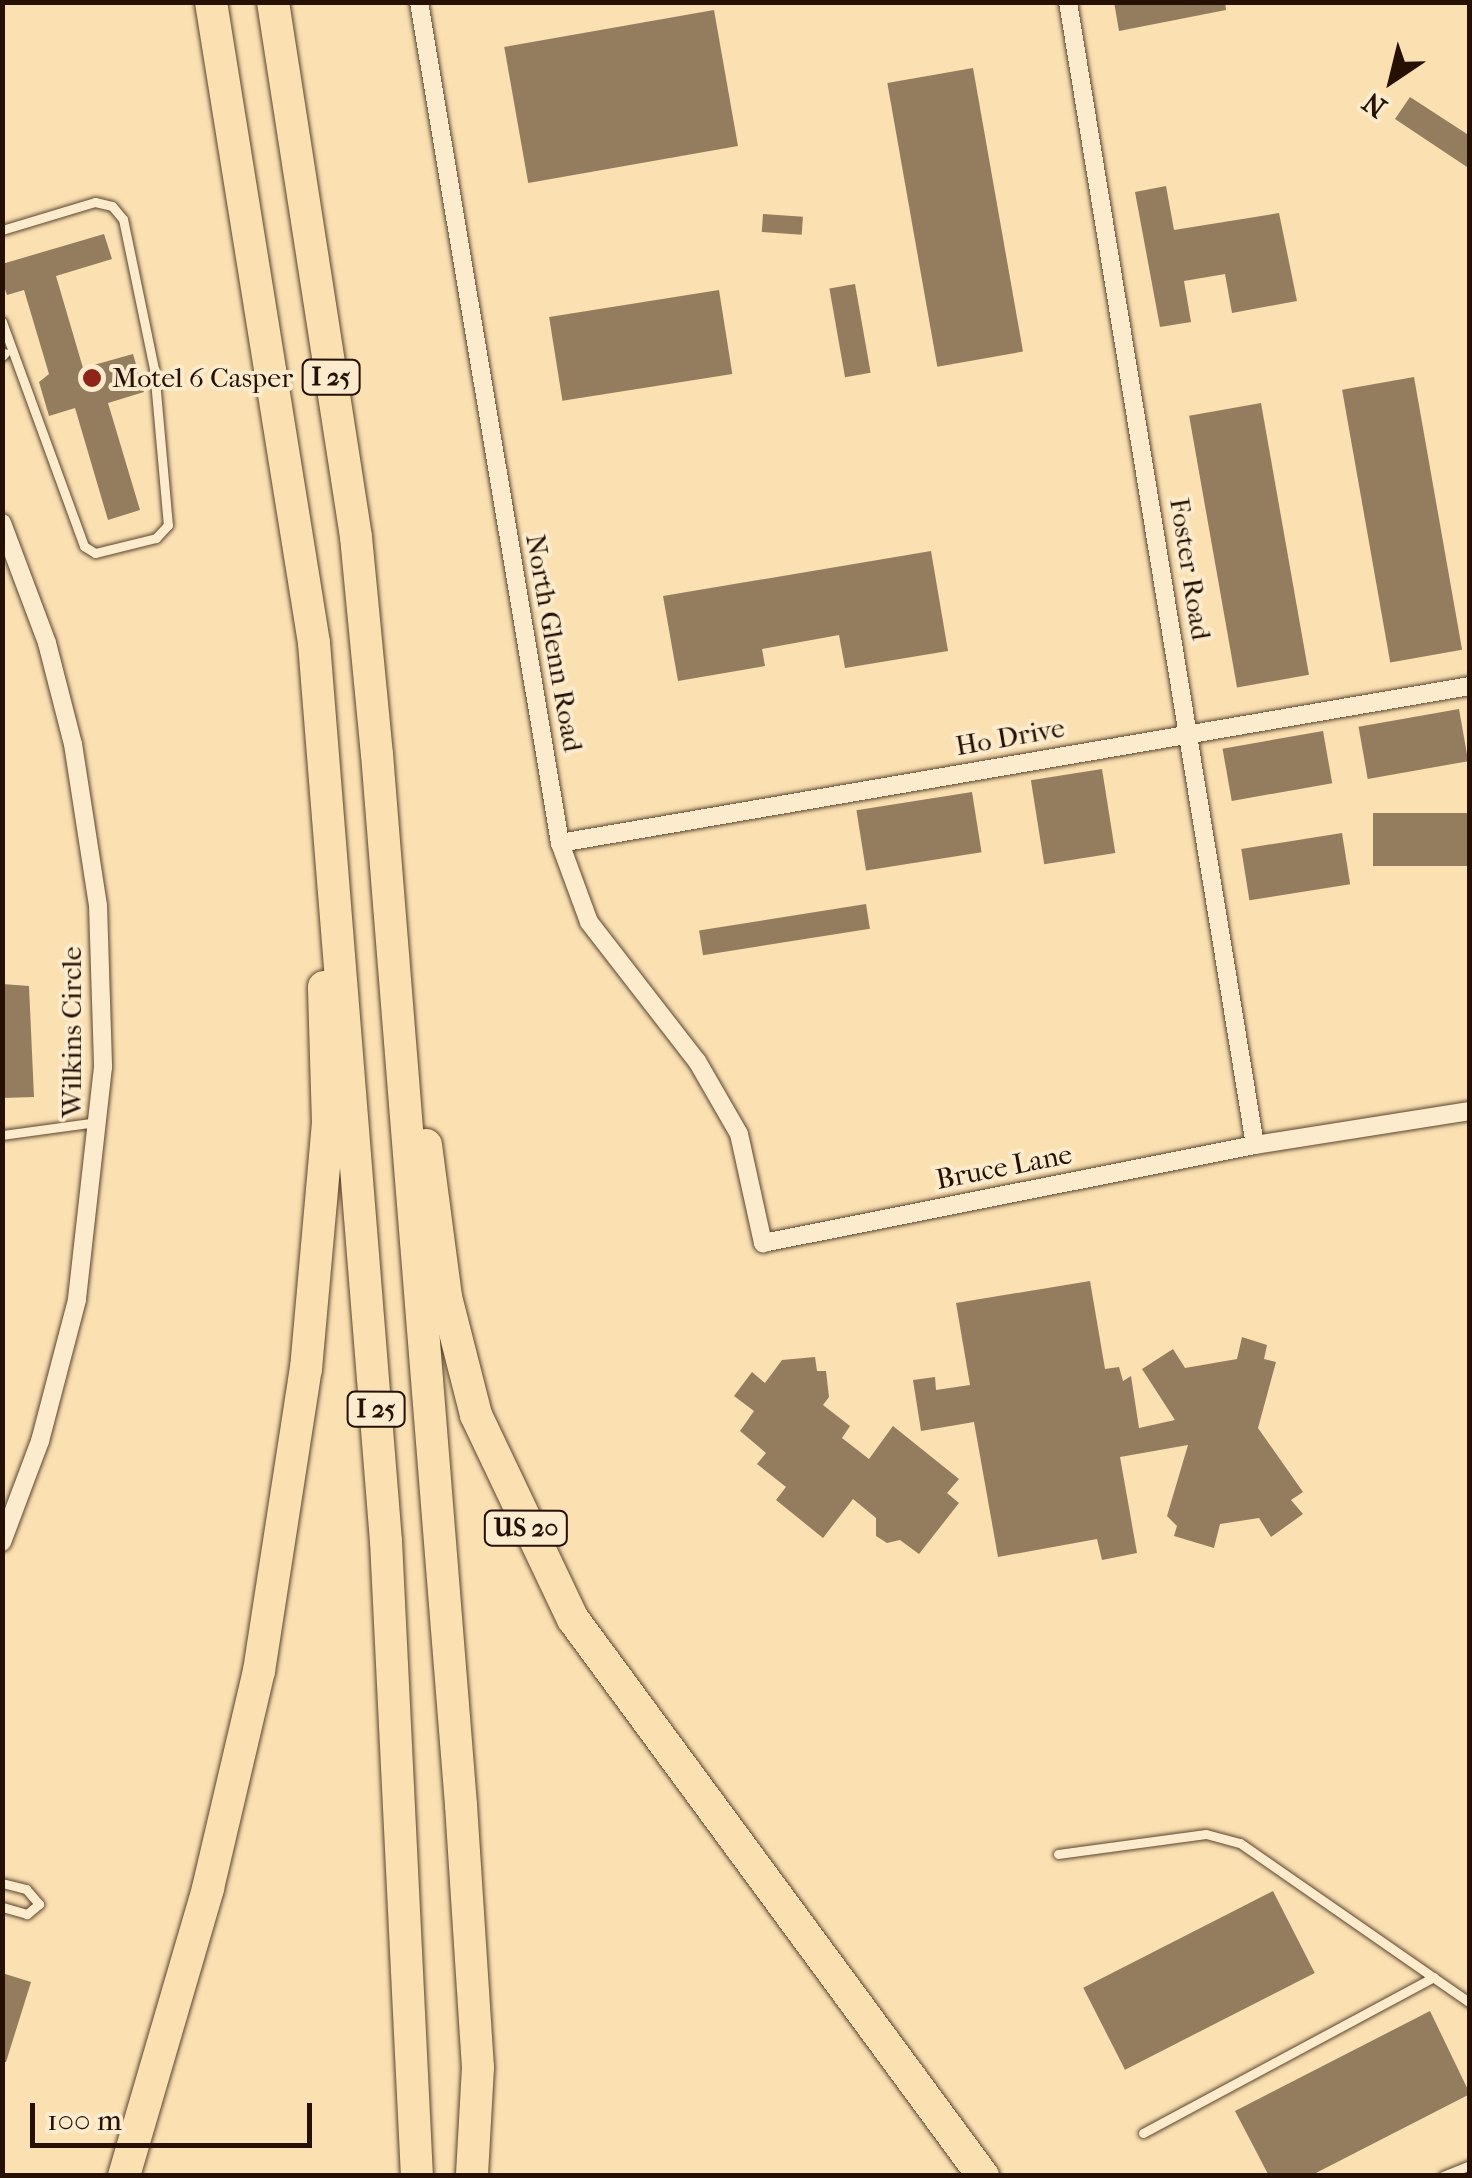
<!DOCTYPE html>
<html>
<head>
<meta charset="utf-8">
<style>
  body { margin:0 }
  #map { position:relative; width:1472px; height:2178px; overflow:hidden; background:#fbe0b2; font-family:"IM FELL French Canon",serif }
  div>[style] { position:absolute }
  .building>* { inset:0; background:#947c5e; transform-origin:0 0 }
  .roads { filter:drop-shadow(0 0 2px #5a442f) drop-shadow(0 0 2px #5a442f) }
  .service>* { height:9px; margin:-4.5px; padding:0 4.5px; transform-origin:4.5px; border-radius:4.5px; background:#fcebcd }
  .minor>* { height:18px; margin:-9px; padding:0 9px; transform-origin:9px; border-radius:9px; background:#fcebcd }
  .motorway>* { height:32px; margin:-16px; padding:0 16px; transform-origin:16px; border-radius:16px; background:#fbe0b2 }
  .dots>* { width:28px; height:28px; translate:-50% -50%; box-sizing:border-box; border:5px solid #fcebcd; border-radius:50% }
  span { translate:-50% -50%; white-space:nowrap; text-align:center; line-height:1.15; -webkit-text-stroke:8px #fcebcd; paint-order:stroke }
  .shield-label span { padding:2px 8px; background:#fcebcd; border:2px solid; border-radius:8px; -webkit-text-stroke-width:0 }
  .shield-label { font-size:25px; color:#251003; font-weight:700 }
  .poi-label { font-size:28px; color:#251003 }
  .left { translate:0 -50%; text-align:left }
  .street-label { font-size:28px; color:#251003 }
  .frame { position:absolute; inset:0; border:5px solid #251003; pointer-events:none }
  .north { position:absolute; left:1342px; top:30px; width:100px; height:100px; -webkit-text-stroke:8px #fcebcd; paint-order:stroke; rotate:215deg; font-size:28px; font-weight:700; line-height:40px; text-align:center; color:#251003 }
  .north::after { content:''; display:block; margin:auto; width:35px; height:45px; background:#251003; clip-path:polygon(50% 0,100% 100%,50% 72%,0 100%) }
  .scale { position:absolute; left:30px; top:2103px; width:282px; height:45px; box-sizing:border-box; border:5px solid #251003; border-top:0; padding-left:12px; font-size:30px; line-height:35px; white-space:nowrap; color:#251003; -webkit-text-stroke:8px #fcebcd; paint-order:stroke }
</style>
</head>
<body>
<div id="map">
  <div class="building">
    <i style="clip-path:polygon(1114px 2px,1225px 2px,1226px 10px,1119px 31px)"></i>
    <i style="left:714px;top:10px;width:138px;height:213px;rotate:80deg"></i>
    <i style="left:973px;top:68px;width:288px;height:87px;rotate:80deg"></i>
    <i style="clip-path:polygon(1410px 97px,1470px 136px,1470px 169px,1395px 119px)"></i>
    <i style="clip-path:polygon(1166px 186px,1174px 230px,1279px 213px,1297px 301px,1232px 313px,1225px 274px,1184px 281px,1191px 322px,1160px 327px,1135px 192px)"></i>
    <i style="left:763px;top:214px;width:40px;height:18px;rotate:4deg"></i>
    <i style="clip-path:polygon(104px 234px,112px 259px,56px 276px,83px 368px,133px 354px,144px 392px,108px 403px,140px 510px,108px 520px,75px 408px,49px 416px,39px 382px,49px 374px,24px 290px,7px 295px,2px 280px,2px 264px)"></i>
    <i style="left:855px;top:284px;width:90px;height:26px;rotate:80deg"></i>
    <i style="left:719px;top:290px;width:85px;height:172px;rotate:81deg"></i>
    <i style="left:1414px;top:377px;width:277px;height:73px;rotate:80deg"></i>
    <i style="left:1261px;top:403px;width:276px;height:73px;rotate:80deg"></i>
    <i style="clip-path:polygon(931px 551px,948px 651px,845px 668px,839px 635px,762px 649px,765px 666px,678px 681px,663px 596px)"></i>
    <i style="left:1459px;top:709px;width:53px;height:102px;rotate:80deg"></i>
    <i style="left:1323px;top:731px;width:53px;height:102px;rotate:80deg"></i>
    <i style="left:1102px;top:769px;width:85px;height:72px;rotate:81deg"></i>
    <i style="left:972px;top:792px;width:61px;height:117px;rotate:81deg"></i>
    <i style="left:1470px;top:813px;width:53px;height:97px;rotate:90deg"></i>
    <i style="left:1342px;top:833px;width:52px;height:102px;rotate:81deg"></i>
    <i style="left:866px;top:904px;width:25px;height:169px;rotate:81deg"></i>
    <i style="clip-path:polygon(2px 984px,29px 986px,34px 1097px,2px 1098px)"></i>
    <i style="clip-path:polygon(1090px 1281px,1105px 1369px,1119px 1367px,1123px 1381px,1131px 1376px,1139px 1428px,1175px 1420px,1142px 1369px,1173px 1349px,1185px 1368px,1237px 1359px,1242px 1337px,1267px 1345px,1264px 1359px,1276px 1362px,1258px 1428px,1303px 1492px,1291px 1500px,1303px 1514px,1271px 1537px,1259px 1518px,1220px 1524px,1214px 1548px,1174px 1536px,1177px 1526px,1167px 1516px,1188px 1445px,1120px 1457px,1137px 1553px,1102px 1560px,1097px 1539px,998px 1557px,974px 1422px,921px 1431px,913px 1380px,935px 1377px,936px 1390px,970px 1385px,956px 1303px)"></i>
    <i style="clip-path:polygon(815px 1357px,817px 1371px,826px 1371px,829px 1397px,823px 1405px,850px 1426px,842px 1438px,869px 1459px,893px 1426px,959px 1479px,947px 1493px,959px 1503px,919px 1554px,900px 1540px,887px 1543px,876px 1536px,876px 1518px,853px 1499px,823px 1538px,776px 1500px,786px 1487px,757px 1464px,766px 1453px,740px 1431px,754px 1411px,734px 1396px,752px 1372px,765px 1383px,782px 1360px)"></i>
    <i style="left:1273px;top:1891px;width:92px;height:213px;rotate:63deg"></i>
    <i style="clip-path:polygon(2px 1973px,31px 1982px,6px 2062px,2px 2062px)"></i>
    <i style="clip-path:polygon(1430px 2011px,1470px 2094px,1310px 2176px,1269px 2176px,1235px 2111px)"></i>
  </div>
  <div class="roads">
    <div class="service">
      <i style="left:2px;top:230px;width:97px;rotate:-16.8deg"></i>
      <i style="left:95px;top:202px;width:17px;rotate:13deg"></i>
      <i style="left:112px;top:206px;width:17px;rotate:50deg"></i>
      <i style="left:123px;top:219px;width:153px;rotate:78.3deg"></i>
      <i style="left:154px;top:369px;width:157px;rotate:84.9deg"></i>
      <i style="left:168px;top:525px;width:18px;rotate:133deg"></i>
      <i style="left:156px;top:538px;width:63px;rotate:166.2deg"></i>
      <i style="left:95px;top:553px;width:13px;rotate:-148deg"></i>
      <i style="left:84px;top:546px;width:239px;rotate:-110.1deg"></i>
      <i style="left:2px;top:356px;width:4px;rotate:-45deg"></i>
      <i style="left:2px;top:1135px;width:96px;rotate:-7.8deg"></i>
      <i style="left:1058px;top:1854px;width:149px;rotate:-7.7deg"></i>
      <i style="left:1206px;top:1834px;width:35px;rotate:15deg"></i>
      <i style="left:1240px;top:1843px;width:280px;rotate:34.8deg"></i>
      <i style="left:2px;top:1883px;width:25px;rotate:14deg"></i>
      <i style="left:26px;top:1889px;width:20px;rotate:49deg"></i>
      <i style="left:39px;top:1904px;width:16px;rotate:140deg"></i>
      <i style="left:27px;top:1914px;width:26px;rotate:-164deg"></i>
      <i style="left:1143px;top:2133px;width:330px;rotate:-28.2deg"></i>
      <i style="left:1443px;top:2176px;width:29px;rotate:-22deg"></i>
    </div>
    <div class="minor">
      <i style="left:419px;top:2px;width:853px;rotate:80.48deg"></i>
      <i style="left:560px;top:843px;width:84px;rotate:69.8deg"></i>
      <i style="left:589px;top:922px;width:176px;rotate:52.2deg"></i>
      <i style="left:697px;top:1061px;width:84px;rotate:60.1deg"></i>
      <i style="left:739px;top:1134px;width:112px;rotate:77.6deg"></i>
      <i style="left:763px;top:1243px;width:502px;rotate:-11.27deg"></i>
      <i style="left:1255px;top:1145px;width:218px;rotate:-9deg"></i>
      <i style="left:1068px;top:2px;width:1158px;rotate:80.71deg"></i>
      <i style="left:2px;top:523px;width:128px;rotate:69.4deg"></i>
      <i style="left:47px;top:643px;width:104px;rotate:75.6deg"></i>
      <i style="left:73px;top:744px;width:163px;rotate:81.2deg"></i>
      <i style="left:98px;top:905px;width:162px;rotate:88.2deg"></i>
      <i style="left:103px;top:1067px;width:234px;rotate:96.4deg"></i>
      <i style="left:77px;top:1300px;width:146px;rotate:104.7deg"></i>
      <i style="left:40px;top:1441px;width:108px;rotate:110.6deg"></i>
      <i style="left:560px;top:843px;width:923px;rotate:-9.79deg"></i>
    </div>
    <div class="motorway">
      <i style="left:211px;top:2px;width:649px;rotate:80.87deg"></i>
      <i style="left:314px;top:643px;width:901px;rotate:85.42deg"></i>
      <i style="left:386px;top:1541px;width:636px;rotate:87.21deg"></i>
      <i style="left:273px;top:2px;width:541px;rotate:81.18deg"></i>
      <i style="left:356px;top:537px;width:218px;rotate:84.5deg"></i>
      <i style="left:377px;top:754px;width:1054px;rotate:85.43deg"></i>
      <i style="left:461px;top:1805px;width:263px;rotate:86.3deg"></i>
      <i style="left:478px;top:2067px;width:109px;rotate:93.2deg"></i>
      <i style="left:426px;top:1145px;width:153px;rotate:82.5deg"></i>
      <i style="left:446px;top:1297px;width:122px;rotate:75.7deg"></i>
      <i style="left:476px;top:1415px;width:226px;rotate:64.6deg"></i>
      <i style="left:573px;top:1619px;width:692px;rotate:53.64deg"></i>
      <i style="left:124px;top:2176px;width:300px;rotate:-73.7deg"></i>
      <i style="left:208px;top:1888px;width:223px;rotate:-76.8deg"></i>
      <i style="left:259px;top:1671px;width:306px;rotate:-81.2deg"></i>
      <i style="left:306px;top:1369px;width:246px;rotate:-84.9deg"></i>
      <i style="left:328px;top:1124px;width:137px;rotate:-91.7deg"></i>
    </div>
  </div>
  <div class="dots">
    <i style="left:92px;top:378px;background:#8f2418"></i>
  </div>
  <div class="shield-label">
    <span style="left:331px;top:377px">I 25</span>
    <span style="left:376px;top:1409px">I 25</span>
    <span style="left:526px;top:1528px">US 20</span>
  </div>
  <div class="poi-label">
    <span class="left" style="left:112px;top:378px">Motel 6 Casper</span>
  </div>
  <div class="street-label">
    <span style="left:1190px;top:569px;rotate:81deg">Foster Road</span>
    <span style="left:554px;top:643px;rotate:80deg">North Glenn Road</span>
    <span style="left:1010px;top:737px;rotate:-10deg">Ho Drive</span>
    <span style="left:72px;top:1032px;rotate:-90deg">Wilkins Circle</span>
    <span style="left:1004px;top:1167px;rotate:-11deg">Bruce Lane</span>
  </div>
  <div class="frame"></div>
  <div class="north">N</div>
  <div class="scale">100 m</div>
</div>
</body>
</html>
